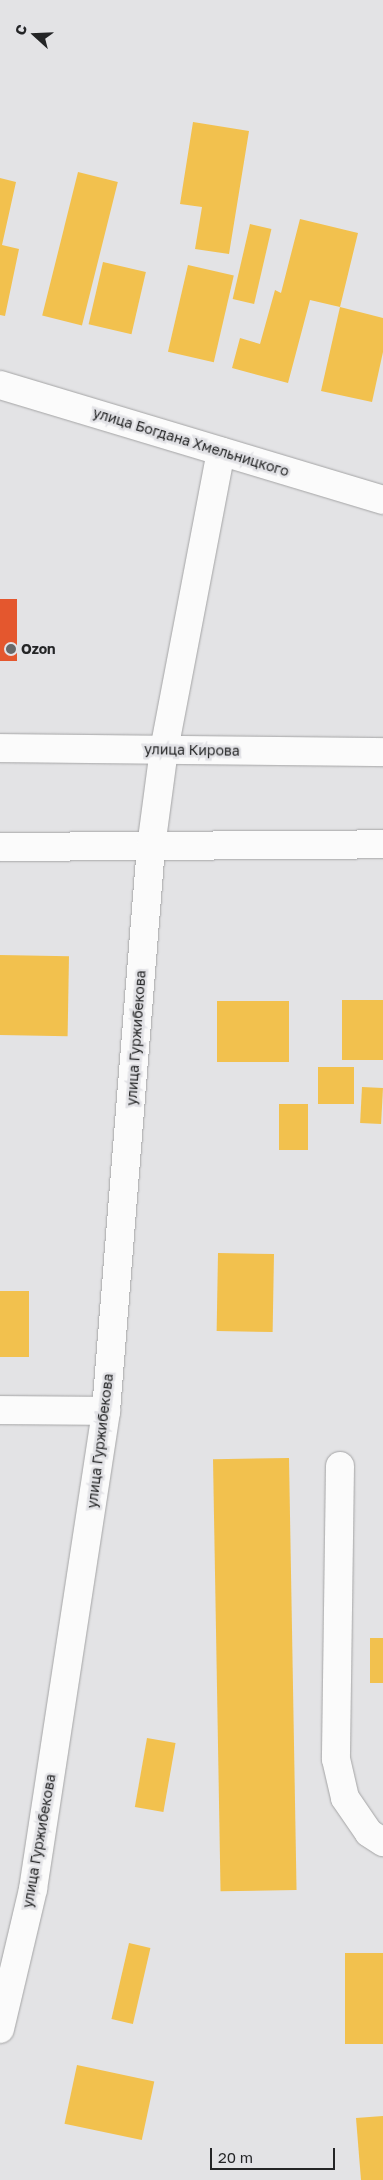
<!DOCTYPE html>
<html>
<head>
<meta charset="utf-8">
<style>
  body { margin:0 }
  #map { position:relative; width:383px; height:2180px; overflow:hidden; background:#e3e3e5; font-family:"Golos Text",sans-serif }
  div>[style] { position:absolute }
  .homes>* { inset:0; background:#f2c14e; transform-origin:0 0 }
  .shops>* { inset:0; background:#e4572e; transform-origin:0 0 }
  .roads { filter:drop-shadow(0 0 1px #a4a4a5) drop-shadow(0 0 1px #a4a4a5) }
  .minor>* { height:28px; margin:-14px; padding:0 14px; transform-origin:14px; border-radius:14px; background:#fbfbfb }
  .dots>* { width:14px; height:14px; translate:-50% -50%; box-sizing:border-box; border:2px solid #e2e2e6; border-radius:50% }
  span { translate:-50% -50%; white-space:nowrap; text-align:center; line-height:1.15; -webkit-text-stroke:5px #e2e2e6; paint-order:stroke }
  .street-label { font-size:14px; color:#242526 }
  .poi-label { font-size:14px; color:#242526; font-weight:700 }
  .left { translate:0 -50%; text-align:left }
  .north { position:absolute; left:10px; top:10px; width:50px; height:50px; -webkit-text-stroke:4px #e2e2e6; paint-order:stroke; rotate:290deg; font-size:14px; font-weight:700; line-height:20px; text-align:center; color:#242526 }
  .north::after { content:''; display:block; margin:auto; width:18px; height:22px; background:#242526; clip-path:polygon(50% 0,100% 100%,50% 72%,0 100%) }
  .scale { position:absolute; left:210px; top:2148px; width:125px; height:22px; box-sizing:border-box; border:2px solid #242526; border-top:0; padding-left:6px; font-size:15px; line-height:18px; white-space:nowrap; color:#242526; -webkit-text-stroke:4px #e2e2e6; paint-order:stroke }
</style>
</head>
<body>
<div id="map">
  <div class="homes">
    <i style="clip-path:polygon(193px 122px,249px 131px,229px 254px,195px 249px,202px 207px,180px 204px)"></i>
    <i style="left:78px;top:172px;width:41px;height:148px;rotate:14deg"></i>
    <i style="clip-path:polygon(0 178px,16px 182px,2px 245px,19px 249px,5px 316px,0 315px)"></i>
    <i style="clip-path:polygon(300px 219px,358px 233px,340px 307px,310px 300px,288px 383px,232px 368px,240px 338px,260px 344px,275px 290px,281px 293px)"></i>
    <i style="left:250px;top:224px;width:22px;height:77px;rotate:13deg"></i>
    <i style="left:103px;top:262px;width:44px;height:64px;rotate:13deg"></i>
    <i style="left:188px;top:265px;width:47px;height:89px;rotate:13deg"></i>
    <i style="clip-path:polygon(340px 307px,383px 318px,383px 352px,372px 402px,321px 391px)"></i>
    <i style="left:0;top:955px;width:69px;height:80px;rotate:1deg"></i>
    <i style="left:342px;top:1000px;width:41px;height:60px"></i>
    <i style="left:217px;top:1001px;width:72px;height:61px"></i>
    <i style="left:354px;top:1067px;width:37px;height:36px;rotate:90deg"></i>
    <i style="left:362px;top:1087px;width:21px;height:36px;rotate:3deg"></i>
    <i style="left:279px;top:1104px;width:29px;height:46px"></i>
    <i style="left:218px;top:1253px;width:56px;height:78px;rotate:1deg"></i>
    <i style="left:0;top:1291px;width:29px;height:66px"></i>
    <i style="left:289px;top:1458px;width:432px;height:76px;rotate:89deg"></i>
    <i style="left:370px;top:1638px;width:13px;height:45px"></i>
    <i style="left:147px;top:1738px;width:29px;height:70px;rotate:10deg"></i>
    <i style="left:129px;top:1943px;width:22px;height:78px;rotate:13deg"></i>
    <i style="left:383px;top:1953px;width:91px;height:38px;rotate:90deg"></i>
    <i style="left:77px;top:2065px;width:79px;height:60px;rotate:12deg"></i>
    <i style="clip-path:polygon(383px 2116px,383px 2180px,361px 2180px,356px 2118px)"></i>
  </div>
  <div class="shops">
    <i style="left:0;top:599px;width:17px;height:62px"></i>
  </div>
  <div class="roads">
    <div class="minor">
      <i style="left:0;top:385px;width:400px;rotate:16.7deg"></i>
      <i style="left:0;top:748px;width:383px;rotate:0.6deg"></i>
      <i style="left:0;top:847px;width:383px;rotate:-0.4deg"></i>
      <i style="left:0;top:1410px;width:106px;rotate:0.5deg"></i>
      <i style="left:340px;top:1466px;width:293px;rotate:90.8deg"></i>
      <i style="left:336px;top:1759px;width:40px;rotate:77deg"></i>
      <i style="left:345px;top:1798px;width:42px;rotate:55.6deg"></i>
      <i style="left:369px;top:1833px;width:17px;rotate:33deg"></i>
      <i style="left:0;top:2029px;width:144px;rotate:-76.7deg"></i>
      <i style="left:33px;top:1889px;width:484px;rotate:-81.3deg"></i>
      <i style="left:106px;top:1411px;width:566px;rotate:-85.44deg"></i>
      <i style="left:151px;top:847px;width:98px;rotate:-82.4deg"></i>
      <i style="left:164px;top:750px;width:304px;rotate:-79.2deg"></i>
    </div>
  </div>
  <div class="dots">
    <i style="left:11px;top:649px;background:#676869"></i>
  </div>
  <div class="street-label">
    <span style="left:191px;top:442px;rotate:17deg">улица Богдана Хмельницкого</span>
    <span style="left:192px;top:750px;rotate:1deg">улица Кирова</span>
    <span style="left:136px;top:1038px;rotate:-86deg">улица Гуржибекова</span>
    <span style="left:100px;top:1441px;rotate:-83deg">улица Гуржибекова</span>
    <span style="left:39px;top:1841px;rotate:-80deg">улица Гуржибекова</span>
  </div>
  <div class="poi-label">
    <span class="left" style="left:21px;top:649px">Ozon</span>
  </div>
  <div class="north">С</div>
  <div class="scale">20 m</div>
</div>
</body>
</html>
